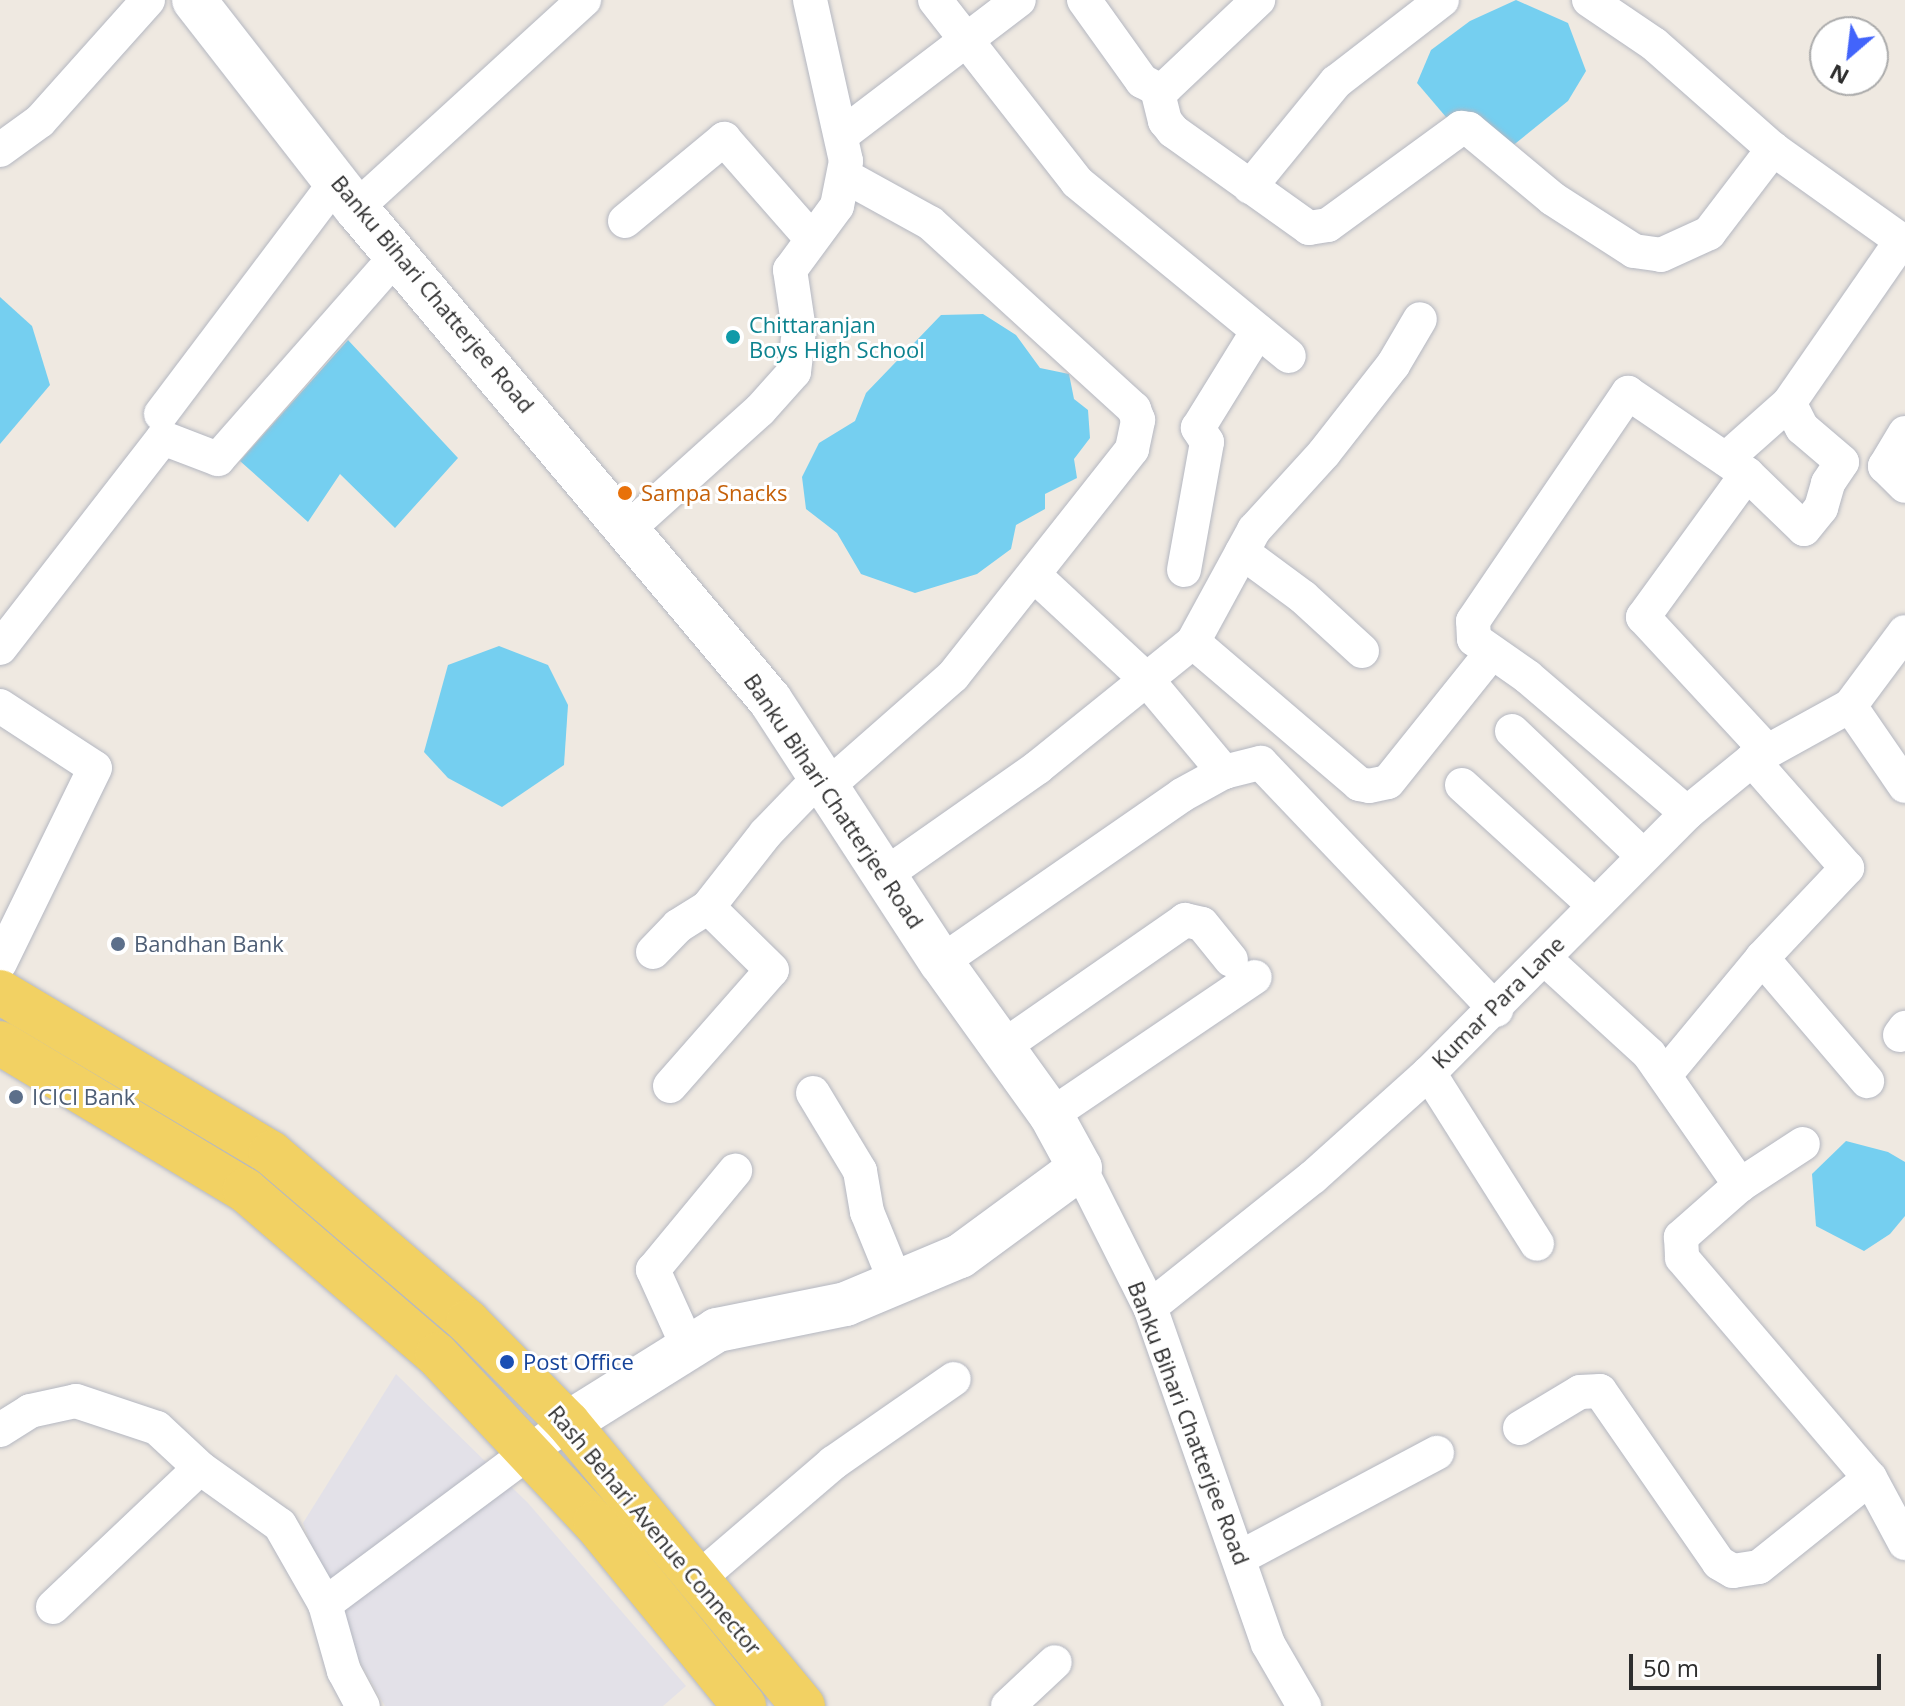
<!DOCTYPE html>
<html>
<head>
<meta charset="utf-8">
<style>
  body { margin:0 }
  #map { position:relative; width:1905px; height:1706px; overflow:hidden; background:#efe9e1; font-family:"Open Sans",sans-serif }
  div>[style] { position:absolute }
  .industrial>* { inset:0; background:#e3e1e8 }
  .water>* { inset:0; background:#75cff0 }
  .roads { filter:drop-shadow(0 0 2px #b4b7c1) drop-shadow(0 0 2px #b4b7c1) }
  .street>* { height:34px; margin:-17px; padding:0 17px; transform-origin:17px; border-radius:17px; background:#fff }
  .secondary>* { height:44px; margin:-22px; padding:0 22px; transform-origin:22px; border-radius:22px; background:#fff }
  .primary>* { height:44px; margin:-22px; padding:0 22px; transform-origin:22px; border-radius:22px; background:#f2d163 }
  .dots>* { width:22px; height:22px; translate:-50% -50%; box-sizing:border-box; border:4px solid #fff; border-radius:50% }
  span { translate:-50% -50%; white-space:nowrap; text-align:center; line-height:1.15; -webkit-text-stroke:6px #fff; paint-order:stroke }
  .street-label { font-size:22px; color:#2e2e2e }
  .culture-label { font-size:22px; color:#0d838f }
  .left { translate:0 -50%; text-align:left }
  .food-label { font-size:22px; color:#c56008 }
  .service-label { font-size:22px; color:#4e5e75 }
  .transit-label { font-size:22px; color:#164399 }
  .north { position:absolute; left:1809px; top:16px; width:80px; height:80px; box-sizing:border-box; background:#fff; border:2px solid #ababab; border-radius:50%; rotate:208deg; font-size:22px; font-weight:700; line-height:32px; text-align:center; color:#2e2e2e }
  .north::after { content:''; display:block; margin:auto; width:28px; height:36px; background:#4264fb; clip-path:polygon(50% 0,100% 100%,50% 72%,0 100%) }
  .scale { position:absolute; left:1629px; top:1654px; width:252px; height:36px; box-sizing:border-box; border:4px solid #2e2e2e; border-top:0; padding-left:10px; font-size:24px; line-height:28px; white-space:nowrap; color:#2e2e2e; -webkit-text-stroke:6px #fff; paint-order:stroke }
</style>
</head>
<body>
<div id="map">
  <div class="industrial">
    <i style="clip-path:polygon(396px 1374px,528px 1503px,686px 1686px,663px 1706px,385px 1706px,345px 1636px,303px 1523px)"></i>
  </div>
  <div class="water">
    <i style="clip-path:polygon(1516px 0,1568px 23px,1586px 71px,1568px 101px,1511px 147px,1446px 117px,1417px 83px,1431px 50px,1470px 21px)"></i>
    <i style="clip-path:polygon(0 297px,32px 326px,50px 385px,0 444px)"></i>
    <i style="clip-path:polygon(983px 314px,1016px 335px,1040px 368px,1069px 374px,1074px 399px,1088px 410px,1090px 438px,1074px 459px,1077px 478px,1045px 494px,1045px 509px,1016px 525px,1011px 549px,977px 574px,915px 593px,861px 574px,837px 533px,806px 509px,802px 477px,819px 443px,855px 421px,866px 393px,941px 315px)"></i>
    <i style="clip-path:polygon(348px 340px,458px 458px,395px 528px,340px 474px,308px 522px,240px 461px)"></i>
    <i style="clip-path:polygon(499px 646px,548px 665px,568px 705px,564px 765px,502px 807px,448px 778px,424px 752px,448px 665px)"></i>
    <i style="clip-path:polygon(1846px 1141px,1888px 1152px,1905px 1162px,1905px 1216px,1890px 1234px,1864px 1251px,1816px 1226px,1812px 1174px)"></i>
  </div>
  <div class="roads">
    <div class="street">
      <i style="left:935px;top:0;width:231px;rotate:52deg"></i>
      <i style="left:1077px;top:182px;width:274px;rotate:39.4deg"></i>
      <i style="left:1084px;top:0;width:100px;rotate:54.4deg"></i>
      <i style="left:1142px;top:81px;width:17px;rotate:28deg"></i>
      <i style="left:1157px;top:89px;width:9px;rotate:-13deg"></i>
      <i style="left:1166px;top:87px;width:127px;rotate:-43.4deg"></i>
      <i style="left:1589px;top:0;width:78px;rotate:34.1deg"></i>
      <i style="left:1654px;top:44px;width:159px;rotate:41.4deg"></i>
      <i style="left:1773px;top:149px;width:162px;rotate:35.5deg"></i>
      <i style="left:1157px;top:89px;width:33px;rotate:76deg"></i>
      <i style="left:1165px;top:121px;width:13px;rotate:51deg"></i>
      <i style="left:1173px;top:131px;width:167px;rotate:35.5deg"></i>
      <i style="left:1309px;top:228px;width:19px;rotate:-9deg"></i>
      <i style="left:1328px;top:225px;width:165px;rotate:-36.1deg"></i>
      <i style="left:1461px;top:128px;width:8px;rotate:7deg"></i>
      <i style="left:1469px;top:129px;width:109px;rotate:39.8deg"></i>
      <i style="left:1553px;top:199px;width:96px;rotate:32.7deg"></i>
      <i style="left:1634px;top:251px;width:27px;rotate:8deg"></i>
      <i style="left:1661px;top:255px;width:53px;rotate:-24.6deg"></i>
      <i style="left:1709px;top:233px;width:106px;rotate:-52.7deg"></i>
      <i style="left:843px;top:134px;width:221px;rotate:-37.3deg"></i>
      <i style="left:0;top:150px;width:49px;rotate:-35.9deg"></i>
      <i style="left:40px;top:121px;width:162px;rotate:-48.2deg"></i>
      <i style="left:1250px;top:187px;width:136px;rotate:-50.7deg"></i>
      <i style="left:1336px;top:82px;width:134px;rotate:-37.7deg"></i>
      <i style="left:356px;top:208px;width:309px;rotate:-42.4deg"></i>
      <i style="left:625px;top:221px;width:129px;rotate:-39.6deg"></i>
      <i style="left:724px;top:139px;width:133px;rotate:48.7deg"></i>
      <i style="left:161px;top:414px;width:294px;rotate:-53deg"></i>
      <i style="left:1905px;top:433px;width:39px;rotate:121deg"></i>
      <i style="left:1885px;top:466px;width:28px;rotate:45deg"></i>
      <i style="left:1726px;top:459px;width:84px;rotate:-41.6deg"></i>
      <i style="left:1789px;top:403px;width:197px;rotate:-55.3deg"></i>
      <i style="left:1747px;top:474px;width:177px;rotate:126deg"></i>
      <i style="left:1643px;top:617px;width:183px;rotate:47.2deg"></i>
      <i style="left:629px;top:528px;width:176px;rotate:-42deg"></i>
      <i style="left:760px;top:410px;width:51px;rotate:-48.2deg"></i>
      <i style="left:794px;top:372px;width:42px;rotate:-83.2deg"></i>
      <i style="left:799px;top:330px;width:61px;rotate:-98.5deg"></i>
      <i style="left:790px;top:270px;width:79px;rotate:-53.7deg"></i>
      <i style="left:837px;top:206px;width:46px;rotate:-78.7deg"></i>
      <i style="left:846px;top:161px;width:165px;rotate:-102.6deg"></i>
      <i style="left:1242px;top:552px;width:76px;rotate:36.4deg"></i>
      <i style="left:1303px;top:597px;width:80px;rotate:42.5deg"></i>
      <i style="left:1184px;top:570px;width:130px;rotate:-79.8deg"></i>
      <i style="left:1207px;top:442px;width:17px;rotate:-123deg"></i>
      <i style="left:1198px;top:428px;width:114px;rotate:-58.3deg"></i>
      <i style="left:1034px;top:575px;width:156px;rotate:42.9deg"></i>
      <i style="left:1148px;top:681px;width:119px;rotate:50.1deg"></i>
      <i style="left:1224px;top:772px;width:38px;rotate:-14deg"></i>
      <i style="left:1261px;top:763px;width:341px;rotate:46.4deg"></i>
      <i style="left:1193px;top:642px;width:218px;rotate:40.5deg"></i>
      <i style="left:1359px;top:784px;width:10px;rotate:11deg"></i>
      <i style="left:1369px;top:786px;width:19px;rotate:-12deg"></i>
      <i style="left:1388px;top:782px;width:166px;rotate:-51.3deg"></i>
      <i style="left:0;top:648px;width:266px;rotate:-52.2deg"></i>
      <i style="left:163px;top:438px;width:59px;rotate:20.9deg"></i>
      <i style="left:218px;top:459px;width:274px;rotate:-48.7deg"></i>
      <i style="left:0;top:706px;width:113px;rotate:33.1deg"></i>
      <i style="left:95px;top:768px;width:217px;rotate:116deg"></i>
      <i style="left:1850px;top:706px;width:97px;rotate:55.5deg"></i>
      <i style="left:1512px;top:731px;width:180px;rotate:43.6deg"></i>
      <i style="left:829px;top:785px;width:165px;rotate:-41.3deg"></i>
      <i style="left:953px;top:676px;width:289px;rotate:-51.7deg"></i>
      <i style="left:1132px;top:449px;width:30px;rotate:-78deg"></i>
      <i style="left:1138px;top:420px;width:12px;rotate:-110deg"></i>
      <i style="left:1134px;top:409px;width:276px;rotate:-137.6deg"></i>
      <i style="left:930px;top:223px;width:97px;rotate:-151.1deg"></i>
      <i style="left:1462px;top:785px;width:177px;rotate:42.3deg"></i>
      <i style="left:1687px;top:813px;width:209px;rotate:-139.5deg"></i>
      <i style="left:1528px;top:677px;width:66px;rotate:-144.9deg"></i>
      <i style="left:1474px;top:639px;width:18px;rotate:-93deg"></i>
      <i style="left:1473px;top:621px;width:276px;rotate:-55.8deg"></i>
      <i style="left:1628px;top:393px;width:144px;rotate:34.2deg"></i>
      <i style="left:1747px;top:474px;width:79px;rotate:44deg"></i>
      <i style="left:1804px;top:529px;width:27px;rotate:-51deg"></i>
      <i style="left:1821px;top:508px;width:26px;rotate:-74deg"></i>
      <i style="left:1828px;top:483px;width:25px;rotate:-56deg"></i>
      <i style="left:1842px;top:462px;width:52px;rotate:-139.6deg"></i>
      <i style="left:1802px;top:428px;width:28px;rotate:-117deg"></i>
      <i style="left:886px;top:874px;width:186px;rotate:-35.1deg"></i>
      <i style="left:1038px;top:767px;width:199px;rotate:-38.9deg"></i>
      <i style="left:1193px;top:642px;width:128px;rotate:-61.4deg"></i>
      <i style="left:1254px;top:530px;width:104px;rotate:-47.7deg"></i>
      <i style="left:1324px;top:453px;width:112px;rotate:-51.9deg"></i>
      <i style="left:1393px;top:365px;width:53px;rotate:-59.6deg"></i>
      <i style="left:653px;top:952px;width:36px;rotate:-46deg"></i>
      <i style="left:678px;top:926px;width:36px;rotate:-32deg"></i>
      <i style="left:708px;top:907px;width:94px;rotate:-51.9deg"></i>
      <i style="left:766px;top:833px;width:79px;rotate:-46deg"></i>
      <i style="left:1544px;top:958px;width:142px;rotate:42.4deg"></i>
      <i style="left:1649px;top:1054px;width:160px;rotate:55.2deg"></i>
      <i style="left:1740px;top:1185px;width:75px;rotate:-33.1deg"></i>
      <i style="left:1762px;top:958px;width:162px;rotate:49.5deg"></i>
      <i style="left:941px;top:962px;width:293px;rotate:-34.7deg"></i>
      <i style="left:1182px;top:795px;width:48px;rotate:-28.7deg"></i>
      <i style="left:1900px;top:1035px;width:9px;rotate:-54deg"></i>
      <i style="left:1004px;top:1046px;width:221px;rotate:-34.8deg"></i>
      <i style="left:1185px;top:920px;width:17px;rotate:13deg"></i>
      <i style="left:1202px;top:924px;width:46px;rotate:51.1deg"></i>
      <i style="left:1429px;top:1073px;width:202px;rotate:57.7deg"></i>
      <i style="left:1665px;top:1075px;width:152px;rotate:-50.3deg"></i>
      <i style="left:1762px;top:958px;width:124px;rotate:-46.6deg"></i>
      <i style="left:1847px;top:868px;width:144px;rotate:-131.3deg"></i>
      <i style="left:670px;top:1086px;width:154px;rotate:-48.7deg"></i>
      <i style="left:772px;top:970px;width:90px;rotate:-135.5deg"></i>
      <i style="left:813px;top:1093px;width:91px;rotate:58.9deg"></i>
      <i style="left:860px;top:1171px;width:42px;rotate:80.3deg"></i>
      <i style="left:867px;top:1212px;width:77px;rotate:67.8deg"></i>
      <i style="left:1051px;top:1115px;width:246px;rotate:-34.1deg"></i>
      <i style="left:1080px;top:1168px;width:156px;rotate:63.3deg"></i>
      <i style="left:1150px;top:1307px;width:357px;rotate:70.7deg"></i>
      <i style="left:1268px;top:1644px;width:72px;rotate:59.9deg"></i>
      <i style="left:1740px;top:1185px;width:79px;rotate:138.6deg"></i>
      <i style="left:1681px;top:1237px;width:21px;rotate:87deg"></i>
      <i style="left:1682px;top:1258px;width:289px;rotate:49.5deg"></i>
      <i style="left:1870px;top:1478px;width:74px;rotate:61.7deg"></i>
      <i style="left:1150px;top:1307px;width:208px;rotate:-38.6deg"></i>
      <i style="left:1313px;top:1177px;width:156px;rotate:-41.9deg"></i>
      <i style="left:1429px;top:1073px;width:366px;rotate:-45.2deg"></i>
      <i style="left:1687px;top:813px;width:84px;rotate:-39.2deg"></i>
      <i style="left:1752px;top:760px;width:112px;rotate:-28.9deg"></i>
      <i style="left:1850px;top:706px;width:92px;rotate:-53.4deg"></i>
      <i style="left:688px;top:1347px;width:85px;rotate:-114.4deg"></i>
      <i style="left:653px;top:1270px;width:129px;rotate:-50.4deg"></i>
      <i style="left:1520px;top:1428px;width:70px;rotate:-31deg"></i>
      <i style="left:1580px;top:1392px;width:20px;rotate:-3deg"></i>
      <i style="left:1600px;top:1391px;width:209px;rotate:55.3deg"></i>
      <i style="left:1719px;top:1563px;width:16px;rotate:30deg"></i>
      <i style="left:1733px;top:1571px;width:26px;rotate:-9deg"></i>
      <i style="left:1759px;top:1567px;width:142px;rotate:-38.7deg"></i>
      <i style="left:0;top:1430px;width:36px;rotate:-32deg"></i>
      <i style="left:30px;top:1411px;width:47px;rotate:-12.3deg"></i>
      <i style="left:76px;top:1401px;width:85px;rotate:18.4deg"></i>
      <i style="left:157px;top:1428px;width:59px;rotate:42.9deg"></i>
      <i style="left:200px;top:1468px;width:98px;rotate:35.5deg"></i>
      <i style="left:280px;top:1525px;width:91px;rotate:60.3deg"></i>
      <i style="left:325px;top:1604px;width:70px;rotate:74.2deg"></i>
      <i style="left:344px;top:1671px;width:40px;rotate:62deg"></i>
      <i style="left:1241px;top:1557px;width:222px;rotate:-28deg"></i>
      <i style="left:699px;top:1578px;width:177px;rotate:-40.6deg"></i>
      <i style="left:833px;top:1463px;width:147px;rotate:-34.8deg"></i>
      <i style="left:325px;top:1604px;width:303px;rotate:-36.7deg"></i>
      <i style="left:53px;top:1607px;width:202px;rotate:-43.4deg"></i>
      <i style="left:1008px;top:1706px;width:64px;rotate:-43.1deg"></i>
    </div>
    <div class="secondary">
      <i style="left:194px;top:0;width:264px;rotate:52.1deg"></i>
      <i style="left:356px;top:208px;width:643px;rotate:49.92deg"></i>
      <i style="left:770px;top:700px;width:313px;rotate:56.9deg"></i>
      <i style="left:941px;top:962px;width:188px;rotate:54.3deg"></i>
      <i style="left:1051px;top:1115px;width:60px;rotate:61.3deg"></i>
      <i style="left:1080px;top:1168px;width:149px;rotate:143.7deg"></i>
      <i style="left:960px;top:1256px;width:124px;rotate:157.2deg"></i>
      <i style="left:846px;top:1304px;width:132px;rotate:168.6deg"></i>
      <i style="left:717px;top:1330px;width:176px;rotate:148deg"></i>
    </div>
    <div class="primary">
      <i style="left:0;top:992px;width:315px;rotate:30.7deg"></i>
      <i style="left:271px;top:1153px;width:260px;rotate:40.6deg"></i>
      <i style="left:468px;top:1322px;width:142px;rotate:45.3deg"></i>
      <i style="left:568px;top:1423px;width:368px;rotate:50.3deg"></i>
      <i style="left:0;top:1043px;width:286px;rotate:31deg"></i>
      <i style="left:245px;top:1190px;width:253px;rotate:40.7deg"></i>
      <i style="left:437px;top:1355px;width:231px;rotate:46.8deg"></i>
      <i style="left:595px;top:1523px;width:236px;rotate:50.8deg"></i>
    </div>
  </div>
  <div class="dots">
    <i style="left:733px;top:337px;background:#0f9aa8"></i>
    <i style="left:625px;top:493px;background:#e8710a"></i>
    <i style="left:118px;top:944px;background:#5c6f8a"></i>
    <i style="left:16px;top:1097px;background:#5c6f8a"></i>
    <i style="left:507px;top:1362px;background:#1a4fb4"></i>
  </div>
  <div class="street-label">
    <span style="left:433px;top:294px;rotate:50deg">Banku Bihari Chatterjee Road</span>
    <span style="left:834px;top:801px;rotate:56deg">Banku Bihari Chatterjee Road</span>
    <span style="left:1498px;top:1002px;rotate:-45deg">Kumar Para Lane</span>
    <span style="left:1189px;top:1423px;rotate:69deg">Banku Bihari Chatterjee Road</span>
    <span style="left:655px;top:1530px;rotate:50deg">Rash Behari Avenue Connector</span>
  </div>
  <div class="culture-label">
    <span class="left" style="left:749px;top:337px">Chittaranjan<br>Boys High School</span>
  </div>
  <div class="food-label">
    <span class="left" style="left:641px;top:493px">Sampa Snacks</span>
  </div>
  <div class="service-label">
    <span class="left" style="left:134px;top:944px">Bandhan Bank</span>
    <span class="left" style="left:32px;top:1097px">ICICI Bank</span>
  </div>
  <div class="transit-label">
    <span class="left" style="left:523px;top:1362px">Post Office</span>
  </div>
  <div class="north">N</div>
  <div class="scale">50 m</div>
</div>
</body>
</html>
